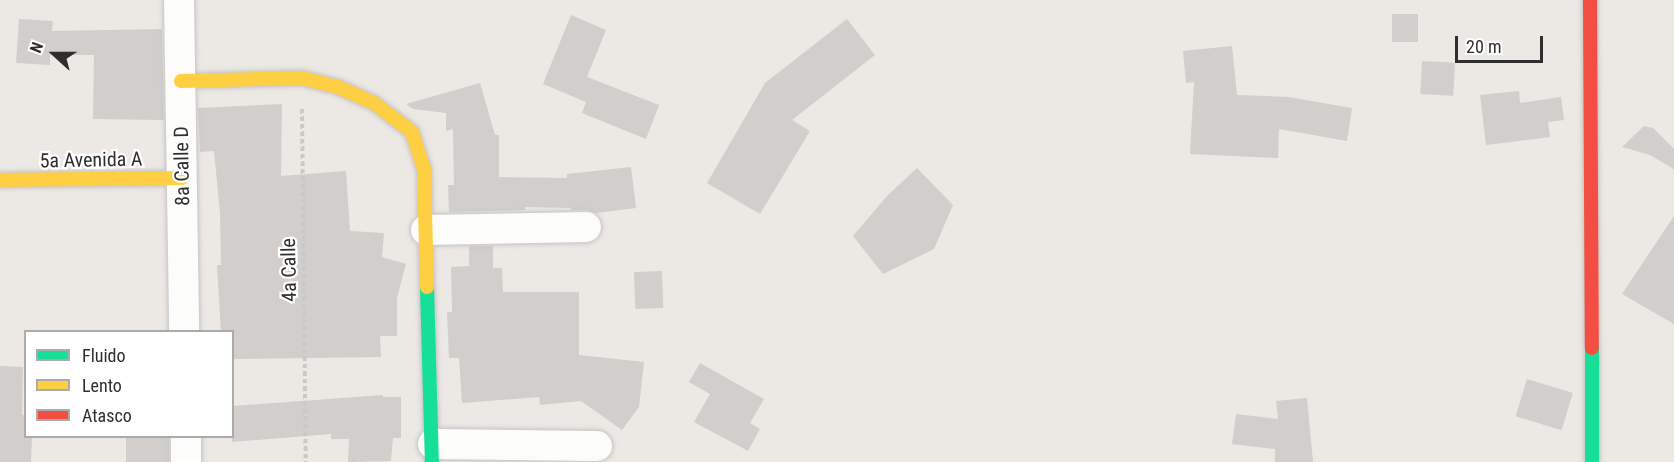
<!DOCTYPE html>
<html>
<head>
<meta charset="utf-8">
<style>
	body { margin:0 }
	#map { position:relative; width:1674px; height:462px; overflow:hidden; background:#ece8e4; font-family:"Roboto Condensed",sans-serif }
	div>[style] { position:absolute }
	.building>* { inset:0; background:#d1cecb; transform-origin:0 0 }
	.path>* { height:4px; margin-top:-2px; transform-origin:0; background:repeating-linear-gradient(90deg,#c9c9c8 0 4.5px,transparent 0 7.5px) }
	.roads { filter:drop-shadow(0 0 2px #c5c4c5) drop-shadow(0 0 2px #c5c4c5) }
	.street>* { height:30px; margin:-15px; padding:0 15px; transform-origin:15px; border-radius:15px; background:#fcfcfb }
	.fast>* { height:14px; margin:-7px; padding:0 7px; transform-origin:7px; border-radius:7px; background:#16e098 }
	.slow>* { height:14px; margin:-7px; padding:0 7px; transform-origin:7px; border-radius:7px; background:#ffcf43 }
	.jam>* { height:14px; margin:-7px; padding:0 7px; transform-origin:7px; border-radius:7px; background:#f24e42 }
	span { translate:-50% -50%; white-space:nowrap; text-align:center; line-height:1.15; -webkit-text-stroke:4.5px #fff; paint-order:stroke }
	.street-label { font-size:20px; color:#2e2e2e }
	.legend { position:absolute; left:24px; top:330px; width:210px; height:108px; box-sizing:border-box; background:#fff; border:2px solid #ababab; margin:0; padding:8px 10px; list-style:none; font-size:18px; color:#2e2e2e }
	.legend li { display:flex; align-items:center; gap:12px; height:30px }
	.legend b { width:30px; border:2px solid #ababab }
	.north { position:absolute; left:24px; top:24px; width:60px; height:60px; -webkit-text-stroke:4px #fff; paint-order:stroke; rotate:291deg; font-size:16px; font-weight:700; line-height:24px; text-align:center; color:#2e2e2e }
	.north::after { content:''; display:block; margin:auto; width:21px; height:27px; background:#2e2e2e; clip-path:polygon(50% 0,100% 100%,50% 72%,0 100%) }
	.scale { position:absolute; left:1455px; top:36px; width:88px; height:27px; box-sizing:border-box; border:3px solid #2e2e2e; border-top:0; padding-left:8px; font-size:18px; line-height:21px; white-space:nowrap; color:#2e2e2e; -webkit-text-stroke:4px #fff; paint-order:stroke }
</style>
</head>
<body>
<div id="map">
	<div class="building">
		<div style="left:1392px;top:14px;width:26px;height:28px"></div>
		<div style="clip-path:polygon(571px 15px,606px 30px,587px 77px,659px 105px,646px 139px,582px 113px,586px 102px,543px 84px)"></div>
		<div style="clip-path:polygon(19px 19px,53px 21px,52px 31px,162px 29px,164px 120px,93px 119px,94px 55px,50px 55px,50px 65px,16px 63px)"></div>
		<div style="clip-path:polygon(847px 19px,875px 55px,792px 120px,810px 131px,760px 214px,707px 183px,765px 83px)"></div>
		<div style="clip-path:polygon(1232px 46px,1237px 95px,1288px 97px,1352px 108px,1347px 141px,1279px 129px,1278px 158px,1190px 154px,1194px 82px,1186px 83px,1183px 51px)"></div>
		<div style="left:1422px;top:61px;width:33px;height:33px;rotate:3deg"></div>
		<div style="clip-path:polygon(480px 83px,495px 135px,499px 135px,499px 177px,567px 178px,567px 174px,631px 167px,636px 208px,596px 213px,586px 210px,571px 210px,571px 208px,525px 207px,525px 210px,449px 212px,448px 185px,454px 185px,453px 129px,446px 131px,446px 113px,413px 109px,406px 104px)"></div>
		<div style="clip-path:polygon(1519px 91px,1520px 103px,1561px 97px,1564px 120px,1548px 122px,1550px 137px,1486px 145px,1480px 95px)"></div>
		<div style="clip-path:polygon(282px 104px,281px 176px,346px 171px,350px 231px,384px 233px,382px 257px,406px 264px,397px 298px,397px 336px,380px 336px,381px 357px,232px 359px,232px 332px,221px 332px,217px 265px,221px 265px,220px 213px,214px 151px,200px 152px,198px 108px)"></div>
		<div style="clip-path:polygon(1644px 126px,1653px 128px,1674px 149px,1674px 169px,1650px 155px,1622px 147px)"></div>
		<div style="clip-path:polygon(917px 168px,953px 205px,934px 249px,883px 274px,853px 236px,887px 196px)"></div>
		<div style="clip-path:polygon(1674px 216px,1674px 324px,1622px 294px)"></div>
		<div style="clip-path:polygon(469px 246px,493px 246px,493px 268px,502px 268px,503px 292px,579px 292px,579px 355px,644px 362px,639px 407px,622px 430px,581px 401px,540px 405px,539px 397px,462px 403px,459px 358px,449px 358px,447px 312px,452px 312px,451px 267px,469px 266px)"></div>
		<div style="left:662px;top:271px;width:37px;height:28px;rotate:88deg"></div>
		<div style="clip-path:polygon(700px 363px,764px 399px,750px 423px,760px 429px,748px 451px,694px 422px,710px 394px,689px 382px)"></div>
		<div style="clip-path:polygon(0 366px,23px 367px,22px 415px,26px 416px,26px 436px,32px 436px,31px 462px,0 462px)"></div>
		<div style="left:1527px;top:379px;width:48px;height:39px;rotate:17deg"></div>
		<div style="clip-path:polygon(383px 395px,383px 397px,401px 397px,401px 438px,393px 438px,391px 461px,348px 462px,349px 439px,331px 439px,331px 434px,232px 442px,232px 406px)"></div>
		<div style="clip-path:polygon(1307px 398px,1313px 462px,1275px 462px,1275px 449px,1232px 444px,1236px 414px,1278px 419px,1276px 401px)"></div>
		<div style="left:126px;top:436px;width:43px;height:26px"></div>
	</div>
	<div class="path">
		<div style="left:302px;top:109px;width:353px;rotate:89.4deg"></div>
	</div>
	<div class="roads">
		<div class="street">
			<div style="left:179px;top:0;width:332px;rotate:89.1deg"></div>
			<div style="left:426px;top:230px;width:160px;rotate:-1.1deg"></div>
			<div style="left:186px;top:436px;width:26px;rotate:90deg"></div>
			<div style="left:433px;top:444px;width:164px;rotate:0.7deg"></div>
		</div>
		<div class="fast">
			<div style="left:427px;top:287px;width:175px;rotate:88.4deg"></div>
			<div style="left:1592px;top:348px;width:114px;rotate:90deg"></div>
		</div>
		<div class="slow">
			<div style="left:181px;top:81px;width:121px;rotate:-1.4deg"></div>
			<div style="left:302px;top:78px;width:37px;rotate:14deg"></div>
			<div style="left:338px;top:87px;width:39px;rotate:24deg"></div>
			<div style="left:374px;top:103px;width:48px;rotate:37.3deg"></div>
			<div style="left:412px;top:132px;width:38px;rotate:72deg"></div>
			<div style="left:424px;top:168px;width:119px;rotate:88.6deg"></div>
			<div style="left:0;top:180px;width:182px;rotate:-0.6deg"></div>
		</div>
		<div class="jam">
			<div style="left:1590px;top:0;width:348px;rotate:89.7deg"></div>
		</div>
	</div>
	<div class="street-label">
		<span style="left:91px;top:160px;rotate:-1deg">5a Avenida A</span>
		<span style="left:182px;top:166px;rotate:-91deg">8a Calle D</span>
		<span style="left:289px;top:270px;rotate:-91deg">4a Calle</span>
	</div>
	<ul class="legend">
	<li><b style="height:8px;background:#16e098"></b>Fluido</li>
	<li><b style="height:8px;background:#ffcf43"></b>Lento</li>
	<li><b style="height:8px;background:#f24e42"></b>Atasco</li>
	</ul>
	<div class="north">N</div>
	<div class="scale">20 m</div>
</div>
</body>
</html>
